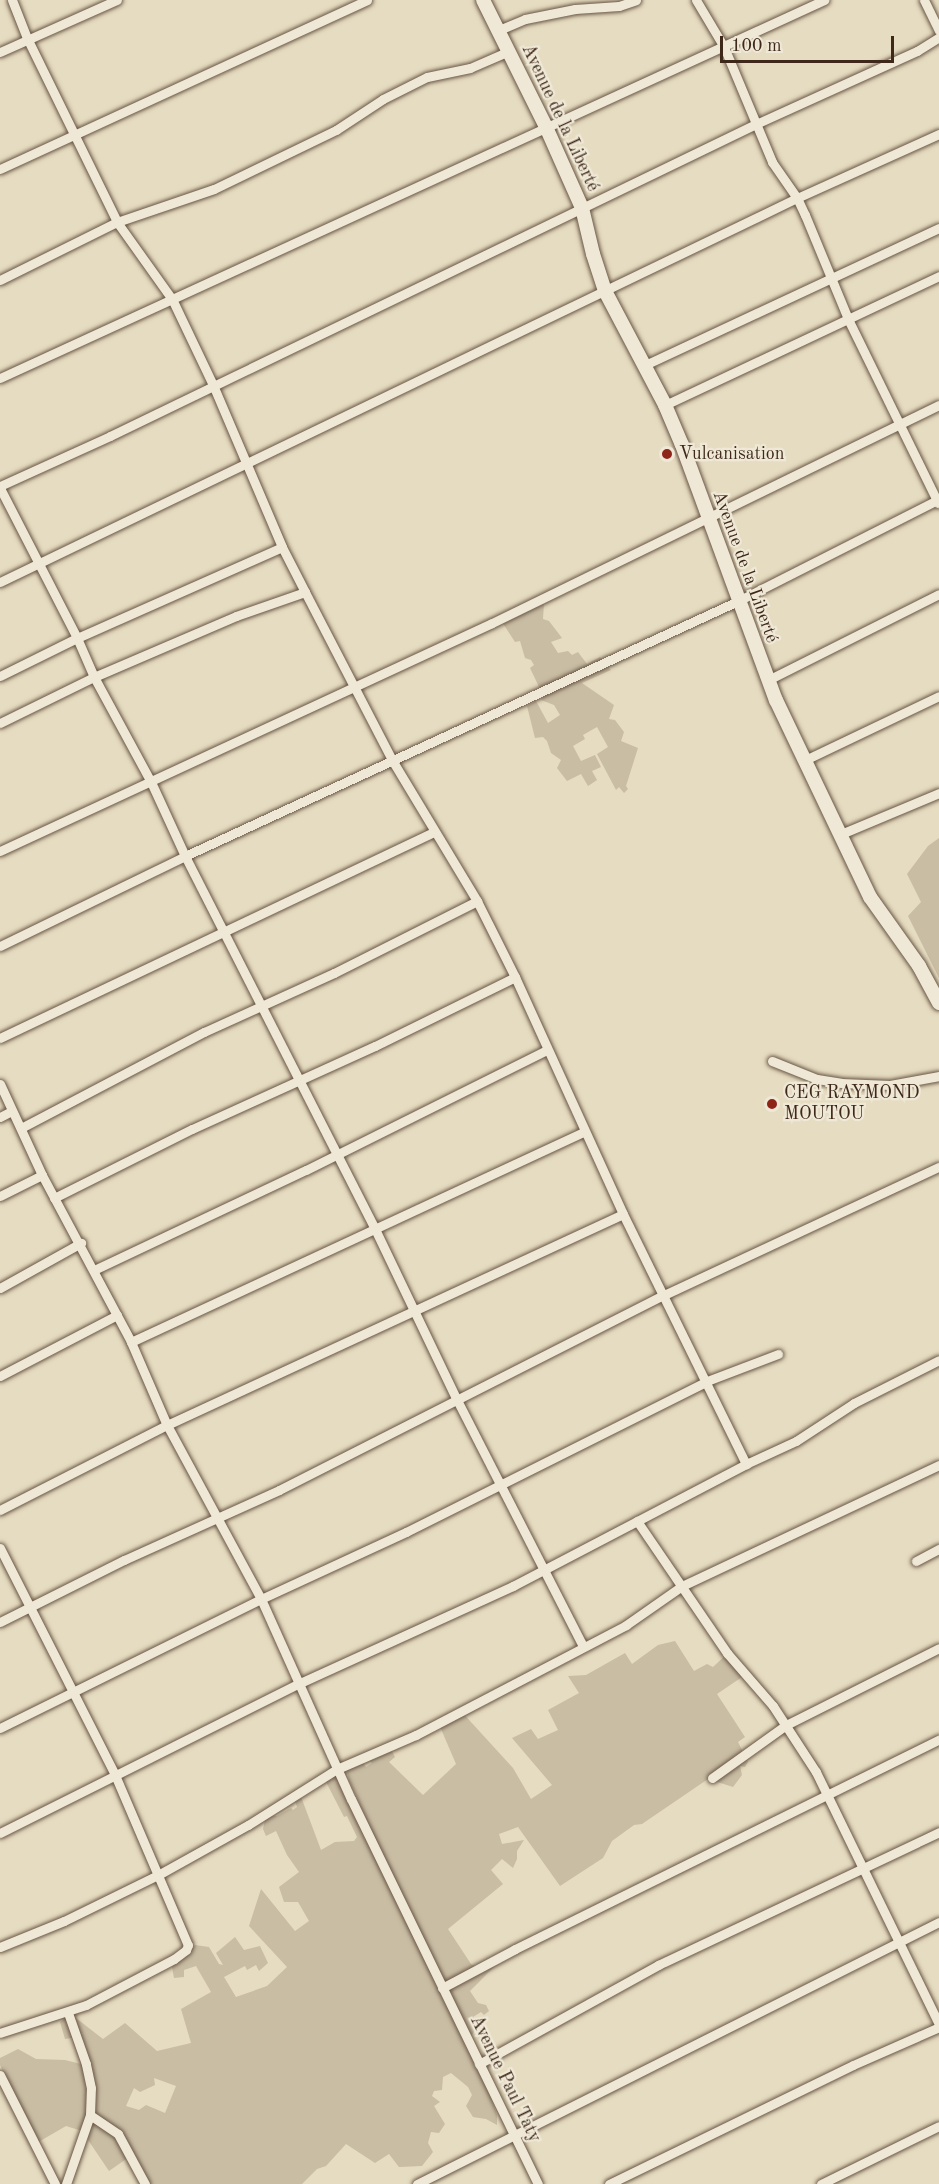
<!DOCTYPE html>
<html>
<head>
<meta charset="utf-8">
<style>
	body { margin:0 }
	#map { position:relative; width:939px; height:2184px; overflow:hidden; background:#e6dcc1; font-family:"Old Standard TT",serif }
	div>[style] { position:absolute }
	.green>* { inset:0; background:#c9bda4 }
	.roads { filter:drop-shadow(0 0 2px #685543) drop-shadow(0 0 2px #685543) }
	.street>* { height:9px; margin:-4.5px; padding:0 4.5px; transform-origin:4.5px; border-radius:4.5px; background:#efe8d7 }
	.secondary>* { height:14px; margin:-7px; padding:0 7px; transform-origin:7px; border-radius:7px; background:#efe8d7 }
	.dots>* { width:16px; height:16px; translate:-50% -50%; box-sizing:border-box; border:3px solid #efe8d7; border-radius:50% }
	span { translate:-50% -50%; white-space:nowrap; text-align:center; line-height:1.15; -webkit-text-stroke:4.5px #efe8d7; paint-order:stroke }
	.street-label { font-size:18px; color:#3e2819 }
	.poi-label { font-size:18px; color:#3e2819 }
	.left { translate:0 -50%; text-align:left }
	.scale { position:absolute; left:720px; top:36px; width:174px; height:27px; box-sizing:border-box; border:3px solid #3e2819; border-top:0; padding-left:8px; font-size:18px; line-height:21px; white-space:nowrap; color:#3e2819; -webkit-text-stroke:4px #efe8d7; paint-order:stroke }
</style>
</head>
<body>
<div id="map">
	<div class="green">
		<div style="clip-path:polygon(534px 602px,544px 604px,543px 619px,549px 621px,562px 638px,551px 642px,558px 653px,568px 651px,572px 655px,578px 652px,587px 664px,600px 657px,611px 670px,582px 683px,614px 705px,609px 719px,615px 720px,624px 732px,621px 741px,638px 748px,626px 786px,628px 789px,624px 793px,619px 787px,616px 790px,597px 754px,608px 747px,597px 727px,583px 735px,585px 739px,573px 746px,581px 761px,595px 755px,601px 767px,592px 771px,597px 780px,588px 786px,581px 774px,567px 781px,557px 768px,561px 760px,551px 753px,547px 741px,543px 737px,535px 738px,527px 706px,536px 701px,548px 723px,560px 715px,554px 705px,541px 700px,547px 692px,540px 689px,530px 668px,534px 665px,531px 660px,525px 658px,520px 641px,515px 642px,502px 622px)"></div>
		<div style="clip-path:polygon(939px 838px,939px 978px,908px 916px,921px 902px,907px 874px,928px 846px)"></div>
		<div style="clip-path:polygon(evenodd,675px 1641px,694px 1671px,707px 1664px,713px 1667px,731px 1650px,745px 1675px,717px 1694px,745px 1737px,738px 1742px,748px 1762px,745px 1767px,740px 1766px,742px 1775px,733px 1787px,708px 1779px,642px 1824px,634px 1825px,612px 1841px,603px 1858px,560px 1886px,518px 1827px,499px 1834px,502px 1844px,524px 1840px,517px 1851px,517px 1859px,513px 1868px,502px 1859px,491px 1870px,503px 1884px,448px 1929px,471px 1964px,480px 1969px,505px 1956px,470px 1991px,478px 2003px,486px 2005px,489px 2011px,484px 2015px,481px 2012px,473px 2017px,478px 2027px,471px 2036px,497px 2115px,497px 2125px,486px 2119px,473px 2117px,466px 2106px,472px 2095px,468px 2087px,451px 2073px,443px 2077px,442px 2090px,434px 2091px,432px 2096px,440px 2102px,434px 2106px,445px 2124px,439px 2133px,431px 2132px,428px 2143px,433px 2152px,422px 2166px,399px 2167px,389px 2154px,375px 2163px,346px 2144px,326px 2166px,317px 2169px,302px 2184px,148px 2184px,129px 2157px,109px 2171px,82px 2131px,66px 2126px,35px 2144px,0 2065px,0 2058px,18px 2049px,36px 2059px,65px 2060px,81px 2064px,72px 2038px,65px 2039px,60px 2022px,72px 2015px,103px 2039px,125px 2023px,157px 2051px,191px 2043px,181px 2009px,211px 1992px,196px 1966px,184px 1970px,184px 1977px,174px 1978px,171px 1962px,195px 1945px,209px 1947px,219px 1964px,223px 1965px,216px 1953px,235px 1937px,244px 1950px,260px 1946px,268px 1963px,259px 1971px,256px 1965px,247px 1970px,245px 1966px,224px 1977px,236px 1997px,267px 1986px,287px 1967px,249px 1926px,261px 1889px,295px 1931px,309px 1921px,298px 1902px,284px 1902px,279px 1887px,299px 1872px,287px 1855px,276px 1831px,266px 1836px,263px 1829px,266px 1815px,277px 1816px,291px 1808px,293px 1810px,297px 1807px,294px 1798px,300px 1794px,321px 1850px,335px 1842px,354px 1841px,357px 1837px,347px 1816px,344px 1817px,324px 1778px,335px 1771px,380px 1850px,349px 1780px,346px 1766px,361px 1759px,366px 1767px,372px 1763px,366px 1757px,389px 1746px,395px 1757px,389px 1762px,423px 1795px,456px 1764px,438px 1722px,460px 1710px,513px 1768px,531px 1799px,552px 1785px,512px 1738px,531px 1729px,538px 1739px,558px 1730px,548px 1710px,579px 1693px,568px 1676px,586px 1675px,625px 1653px,632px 1664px,658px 1645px,675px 1641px,154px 2078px,176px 2086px,165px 2113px,146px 2105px,139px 2110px,126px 2106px,134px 2088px,140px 2092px,155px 2085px,154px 2078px)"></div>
	</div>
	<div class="roads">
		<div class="street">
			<div style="left:12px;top:0;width:41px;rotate:68.5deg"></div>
			<div style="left:27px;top:38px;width:205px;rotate:63.9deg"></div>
			<div style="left:117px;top:222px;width:95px;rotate:54.5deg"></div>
			<div style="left:172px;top:299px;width:95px;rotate:64.5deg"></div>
			<div style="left:213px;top:385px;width:176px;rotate:66.9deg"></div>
			<div style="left:282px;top:547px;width:51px;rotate:62.9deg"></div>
			<div style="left:305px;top:592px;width:189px;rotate:62.6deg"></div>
			<div style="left:392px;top:760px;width:165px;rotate:58.9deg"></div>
			<div style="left:477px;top:901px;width:85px;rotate:63.4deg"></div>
			<div style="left:515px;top:977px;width:260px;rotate:65.5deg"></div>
			<div style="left:623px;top:1214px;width:279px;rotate:63.8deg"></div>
			<div style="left:696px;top:0;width:55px;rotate:59.2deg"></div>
			<div style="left:724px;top:47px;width:125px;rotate:67.3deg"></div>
			<div style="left:772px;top:162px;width:44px;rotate:55.2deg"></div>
			<div style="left:797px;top:198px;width:19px;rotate:65deg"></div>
			<div style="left:805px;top:215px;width:113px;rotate:67.5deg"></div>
			<div style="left:848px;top:319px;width:205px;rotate:63.9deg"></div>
			<div style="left:924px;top:0;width:34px;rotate:64deg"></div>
			<div style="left:499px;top:30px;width:28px;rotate:-23deg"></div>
			<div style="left:525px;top:19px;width:51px;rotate:-11.3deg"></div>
			<div style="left:575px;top:9px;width:44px;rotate:-3.9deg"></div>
			<div style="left:619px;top:6px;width:18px;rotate:-19deg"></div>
			<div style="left:0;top:52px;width:128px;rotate:-24deg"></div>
			<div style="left:0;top:169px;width:404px;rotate:-24.7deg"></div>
			<div style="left:0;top:280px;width:131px;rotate:-26.4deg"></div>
			<div style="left:117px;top:222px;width:102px;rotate:-18.8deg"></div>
			<div style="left:214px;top:189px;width:136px;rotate:-25.8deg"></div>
			<div style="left:336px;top:130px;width:56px;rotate:-33.4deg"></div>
			<div style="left:383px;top:99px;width:49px;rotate:-26.6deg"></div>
			<div style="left:427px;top:77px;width:44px;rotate:-11.8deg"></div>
			<div style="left:470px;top:68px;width:43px;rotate:-23.6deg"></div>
			<div style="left:645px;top:365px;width:324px;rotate:-25deg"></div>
			<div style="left:0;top:378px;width:907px;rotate:-24.64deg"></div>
			<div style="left:665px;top:405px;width:303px;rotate:-25.2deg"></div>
			<div style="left:0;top:486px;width:121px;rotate:-24.4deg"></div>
			<div style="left:110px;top:436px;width:717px;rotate:-25.78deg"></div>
			<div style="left:756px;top:124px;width:177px;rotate:-24.4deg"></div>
			<div style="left:917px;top:51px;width:26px;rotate:-32deg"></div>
			<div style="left:0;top:488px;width:169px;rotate:62.8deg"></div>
			<div style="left:77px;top:638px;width:43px;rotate:66.4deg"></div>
			<div style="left:94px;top:677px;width:119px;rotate:61.5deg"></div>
			<div style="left:151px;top:782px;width:81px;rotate:65.3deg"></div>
			<div style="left:185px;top:856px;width:419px;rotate:63deg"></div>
			<div style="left:375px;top:1229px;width:187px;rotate:64.4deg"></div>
			<div style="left:456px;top:1398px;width:279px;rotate:62.9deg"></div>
			<div style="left:0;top:582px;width:885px;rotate:-25.73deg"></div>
			<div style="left:797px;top:198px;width:156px;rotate:-24.3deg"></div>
			<div style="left:0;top:676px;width:86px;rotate:-26.3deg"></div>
			<div style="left:77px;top:638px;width:224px;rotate:-23.9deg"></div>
			<div style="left:768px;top:680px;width:191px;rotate:-26.7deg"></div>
			<div style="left:0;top:723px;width:105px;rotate:-26.1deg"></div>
			<div style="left:94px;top:677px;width:155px;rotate:-23.2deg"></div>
			<div style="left:236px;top:616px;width:73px;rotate:-19.2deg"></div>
			<div style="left:805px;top:760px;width:148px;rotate:-25.5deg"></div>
			<div style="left:841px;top:834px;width:106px;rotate:-22.7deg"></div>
			<div style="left:0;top:851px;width:542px;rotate:-24.86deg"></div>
			<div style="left:492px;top:623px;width:497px;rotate:-26deg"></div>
			<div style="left:0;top:946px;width:206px;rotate:-25.9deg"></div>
			<div style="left:185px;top:856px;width:609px;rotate:-24.76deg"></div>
			<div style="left:738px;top:601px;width:225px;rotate:-26.9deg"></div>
			<div style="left:0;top:1038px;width:480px;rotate:-25.4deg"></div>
			<div style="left:772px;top:1061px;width:48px;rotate:21.8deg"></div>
			<div style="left:817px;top:1079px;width:24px;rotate:9deg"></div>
			<div style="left:841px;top:1083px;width:49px;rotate:2.3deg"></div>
			<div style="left:890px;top:1085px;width:50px;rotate:-10.4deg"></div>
			<div style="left:0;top:1084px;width:100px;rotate:65.2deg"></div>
			<div style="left:42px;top:1175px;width:189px;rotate:61.9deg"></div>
			<div style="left:131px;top:1342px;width:90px;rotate:66.6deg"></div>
			<div style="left:167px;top:1425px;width:198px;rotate:61.6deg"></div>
			<div style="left:261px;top:1599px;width:219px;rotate:65.8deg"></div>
			<div style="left:351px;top:1799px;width:428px;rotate:64.1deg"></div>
			<div style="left:0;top:1117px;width:13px;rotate:-27deg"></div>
			<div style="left:21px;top:1128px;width:207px;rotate:-27.7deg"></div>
			<div style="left:204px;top:1032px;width:143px;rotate:-24.4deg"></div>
			<div style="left:334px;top:973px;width:160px;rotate:-26.7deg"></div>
			<div style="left:0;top:1196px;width:47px;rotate:-26.6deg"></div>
			<div style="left:54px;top:1198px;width:154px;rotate:-26.6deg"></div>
			<div style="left:192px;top:1129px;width:201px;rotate:-24.4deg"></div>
			<div style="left:375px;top:1046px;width:156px;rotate:-26.2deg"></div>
			<div style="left:94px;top:1270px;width:234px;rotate:-25.3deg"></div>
			<div style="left:306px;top:1170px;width:269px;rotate:-26.5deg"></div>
			<div style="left:0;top:1288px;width:93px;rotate:-29.1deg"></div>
			<div style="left:131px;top:1342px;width:499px;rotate:-24.9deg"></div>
			<div style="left:0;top:1376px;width:132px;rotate:-27.5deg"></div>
			<div style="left:0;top:1510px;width:187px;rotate:-27deg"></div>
			<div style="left:167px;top:1425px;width:502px;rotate:-24.83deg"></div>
			<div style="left:637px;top:1521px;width:160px;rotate:55.7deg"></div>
			<div style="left:727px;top:1653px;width:70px;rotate:49deg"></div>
			<div style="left:773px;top:1706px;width:79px;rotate:56.9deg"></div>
			<div style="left:816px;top:1772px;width:280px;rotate:64deg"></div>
			<div style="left:0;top:1548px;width:254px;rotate:63.1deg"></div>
			<div style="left:115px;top:1775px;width:185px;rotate:66.8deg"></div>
			<div style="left:188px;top:1945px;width:5px;rotate:112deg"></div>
			<div style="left:186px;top:1950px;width:15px;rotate:143deg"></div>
			<div style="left:174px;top:1959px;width:99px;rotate:152.4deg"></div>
			<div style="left:86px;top:2005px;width:90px;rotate:162deg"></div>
			<div style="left:916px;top:1561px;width:26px;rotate:-28deg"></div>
			<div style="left:0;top:1622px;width:139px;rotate:-26.6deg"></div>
			<div style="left:124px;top:1560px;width:170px;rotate:-24.3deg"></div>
			<div style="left:279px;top:1490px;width:432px;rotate:-26.9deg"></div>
			<div style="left:664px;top:1295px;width:303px;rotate:-25deg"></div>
			<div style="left:0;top:1728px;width:291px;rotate:-26.3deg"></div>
			<div style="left:261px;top:1599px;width:160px;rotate:-24.8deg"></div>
			<div style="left:406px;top:1532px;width:337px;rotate:-26.6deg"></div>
			<div style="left:707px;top:1381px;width:76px;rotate:-20.8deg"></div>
			<div style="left:712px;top:1778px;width:91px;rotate:-35.6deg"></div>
			<div style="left:786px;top:1725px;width:171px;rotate:-26.7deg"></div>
			<div style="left:0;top:1833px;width:335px;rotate:-26.6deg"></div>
			<div style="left:300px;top:1683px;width:234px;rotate:-24.5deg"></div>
			<div style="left:513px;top:1586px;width:263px;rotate:-27.6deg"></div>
			<div style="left:746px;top:1464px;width:55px;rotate:-24.7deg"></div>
			<div style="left:796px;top:1441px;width:69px;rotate:-33.2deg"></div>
			<div style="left:854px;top:1403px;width:95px;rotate:-26.8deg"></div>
			<div style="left:0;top:1947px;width:69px;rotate:-22.1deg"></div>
			<div style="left:64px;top:1921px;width:105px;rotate:-26.1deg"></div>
			<div style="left:158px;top:1875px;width:103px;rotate:-29.1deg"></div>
			<div style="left:248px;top:1825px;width:105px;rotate:-32.2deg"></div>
			<div style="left:337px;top:1769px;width:86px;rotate:-23.3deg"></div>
			<div style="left:416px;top:1735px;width:237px;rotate:-27.6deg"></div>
			<div style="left:626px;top:1625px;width:68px;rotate:-34.9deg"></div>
			<div style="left:682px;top:1586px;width:284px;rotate:-25.2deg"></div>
			<div style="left:442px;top:1988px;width:83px;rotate:-28.1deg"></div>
			<div style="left:515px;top:1949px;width:473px;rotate:-26.3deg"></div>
			<div style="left:479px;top:2064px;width:205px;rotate:-28.9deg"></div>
			<div style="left:658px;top:1965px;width:311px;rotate:-25.3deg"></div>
			<div style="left:0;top:2075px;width:122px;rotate:63.2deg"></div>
			<div style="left:90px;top:2115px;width:34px;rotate:34deg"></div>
			<div style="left:118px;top:2134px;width:57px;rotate:61.6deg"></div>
			<div style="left:66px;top:2184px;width:73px;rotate:-70.8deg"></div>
			<div style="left:90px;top:2115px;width:27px;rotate:-88deg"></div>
			<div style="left:91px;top:2088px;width:25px;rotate:-102deg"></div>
			<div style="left:86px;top:2064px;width:54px;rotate:-109.4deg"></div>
			<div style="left:417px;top:2184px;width:584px;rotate:-26.65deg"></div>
			<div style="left:609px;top:2184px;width:271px;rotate:-26deg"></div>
			<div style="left:853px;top:2065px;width:94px;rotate:-23.8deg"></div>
			<div style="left:821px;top:2184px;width:131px;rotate:-26.2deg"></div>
		</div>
		<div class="secondary">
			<div style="left:483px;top:0;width:142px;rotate:63.6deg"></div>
			<div style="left:546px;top:127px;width:89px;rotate:66deg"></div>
			<div style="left:582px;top:208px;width:47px;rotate:76.6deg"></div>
			<div style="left:593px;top:254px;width:39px;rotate:72deg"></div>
			<div style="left:605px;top:291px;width:129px;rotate:62.2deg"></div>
			<div style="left:665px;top:405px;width:43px;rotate:67deg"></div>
			<div style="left:682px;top:445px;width:272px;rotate:69.8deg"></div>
			<div style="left:776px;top:700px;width:218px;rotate:64.5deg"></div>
			<div style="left:870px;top:897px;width:85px;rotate:54.6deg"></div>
			<div style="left:919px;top:966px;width:42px;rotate:61.6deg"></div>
		</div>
	</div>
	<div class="dots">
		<div style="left:667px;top:454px;background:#8f2418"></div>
		<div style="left:772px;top:1104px;background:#8f2418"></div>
	</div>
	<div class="street-label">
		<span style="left:560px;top:118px;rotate:65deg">Avenue de la Liberté</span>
		<span style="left:745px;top:567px;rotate:70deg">Avenue de la Liberté</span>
		<span style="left:505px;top:2079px;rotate:64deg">Avenue Paul Taty</span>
	</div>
	<div class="poi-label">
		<span class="left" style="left:679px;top:454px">Vulcanisation</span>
		<span class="left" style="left:784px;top:1104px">CEG RAYMOND<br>MOUTOU</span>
	</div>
	<div class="scale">100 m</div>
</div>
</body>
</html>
